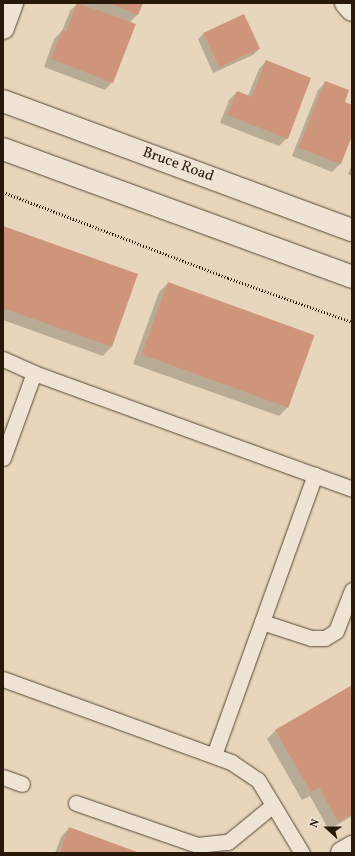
<!DOCTYPE html>
<html>
<head>
<meta charset="utf-8">
<style>
	body { margin:0 }
	#map { position:relative; width:355px; height:856px; overflow:hidden; background:#e7d6bc; font-family:Vollkorn,serif }
	div>[style] { position:absolute }
	.shadow>* { inset:0; background:#0003 }
	.building>* { inset:0; background:#cf957b; transform-origin:0 0 }
	.path>* { height:2.5px; margin-top:-1.25px; transform-origin:0; background:repeating-linear-gradient(90deg,#271807 0 1px,transparent 0 3px) }
	.roads { filter:drop-shadow(0 0 1px #574834) drop-shadow(0 0 1px #574834) }
	.service>* { height:15px; margin:-7.5px; padding:0 7.5px; transform-origin:7.5px; border-radius:7.5px; background:#efe4d3 }
	.minor>* { height:22px; margin:-11px; padding:0 11px; transform-origin:11px; border-radius:11px; background:#efe4d3 }
	.tertiary>* { height:22px; margin:-11px; padding:0 11px; transform-origin:11px; border-radius:11px; background:#efe4d3 }
	span { translate:-50% -50%; white-space:nowrap; text-align:center; line-height:1.15; -webkit-text-stroke:3px #efe4d3; paint-order:stroke }
	.street-label { font-size:15px; color:#271807 }
	.frame { position:absolute; inset:0; border:4px solid #271807; pointer-events:none }
	.north { position:absolute; left:307px; top:808px; width:40px; height:40px; -webkit-text-stroke:3px #efe4d3; paint-order:stroke; rotate:291deg; font-size:11px; font-weight:700; line-height:16px; text-align:center; color:#271807 }
	.north::after { content:''; display:block; margin:auto; width:14px; height:18px; background:#271807; clip-path:polygon(50% 0,100% 100%,50% 72%,0 100%) }
</style>
</head>
<body>
<div id="map">
	<div class="shadow">
		<div style="clip-path:polygon(78px 3px,142px 3px,138px 14px,129px 23px,112px 82px,105px 90px,44px 67px,54px 39px,62px 31px,70px 11px)"></div>
		<div style="clip-path:polygon(204px 33px,259px 49px,253px 55px,213px 73px,198px 39px)"></div>
		<div style="clip-path:polygon(266px 61px,287px 138px,279px 146px,220px 123px,229px 100px,237px 92px,248px 96px,259px 69px)"></div>
		<div style="clip-path:polygon(326px 82px,343px 102px,352px 106px,352px 133px,340px 164px,332px 172px,292px 156px,318px 90px)"></div>
		<div style="clip-path:polygon(352px 164px,352px 176px,348px 174px)"></div>
		<div style="clip-path:polygon(3px 227px,111px 347px,103px 356px,3px 320px)"></div>
		<div style="clip-path:polygon(168px 283px,288px 407px,279px 416px,133px 364px,159px 292px)"></div>
		<div style="clip-path:polygon(352px 686px,352px 816px,329px 830px,310px 796px,302px 800px,267px 739px,276px 730px)"></div>
		<div style="clip-path:polygon(69px 828px,137px 853px,55px 853px,61px 837px)"></div>
	</div>
	<div class="building">
		<div style="clip-path:polygon(77px 3px,136px 24px,113px 83px,51px 59px,62px 30px,66px 32px)"></div>
		<div style="clip-path:polygon(109px 3px,143px 3px,138px 15px)"></div>
		<div style="left:244px;top:14px;width:38px;height:45px;rotate:65deg"></div>
		<div style="clip-path:polygon(266px 60px,311px 78px,288px 139px,227px 115px,237px 91px,252px 97px)"></div>
		<div style="clip-path:polygon(325px 81px,349px 90px,345px 102px,352px 105px,352px 136px,341px 164px,299px 148px)"></div>
		<div style="clip-path:polygon(3px 226px,138px 274px,112px 347px,3px 308px)"></div>
		<div style="left:168px;top:282px;width:156px;height:77px;rotate:20deg"></div>
		<div style="clip-path:polygon(352px 685px,352px 814px,338px 822px,319px 787px,311px 792px,275px 730px)"></div>
		<div style="clip-path:polygon(69px 827px,140px 853px,60px 853px)"></div>
	</div>
	<div class="path">
		<div style="left:3px;top:192px;width:241px;rotate:20.9deg"></div>
		<div style="left:228px;top:278px;width:132px;rotate:19.5deg"></div>
	</div>
	<div class="roads">
		<div class="service">
			<div style="left:3px;top:359px;width:34px;rotate:24deg"></div>
			<div style="left:34px;top:373px;width:338px;rotate:20deg"></div>
			<div style="left:3px;top:458px;width:90px;rotate:-70deg"></div>
			<div style="left:262px;top:622px;width:52px;rotate:18.1deg"></div>
			<div style="left:311px;top:638px;width:14px"></div>
			<div style="left:325px;top:638px;width:13px;rotate:-32deg"></div>
			<div style="left:336px;top:631px;width:44px;rotate:-68.7deg"></div>
			<div style="left:3px;top:679px;width:243px;rotate:20deg"></div>
			<div style="left:231px;top:762px;width:32px;rotate:34deg"></div>
			<div style="left:258px;top:780px;width:85px;rotate:58.9deg"></div>
			<div style="left:214px;top:755px;width:298px;rotate:-70.2deg"></div>
			<div style="left:3px;top:777px;width:20px;rotate:20deg"></div>
			<div style="left:76px;top:803px;width:128px;rotate:19.1deg"></div>
			<div style="left:197px;top:845px;width:31px;rotate:-6deg"></div>
			<div style="left:228px;top:842px;width:58px;rotate:-39.4deg"></div>
		</div>
		<div class="minor">
			<div style="left:346px;top:3px;width:9px;rotate:49deg"></div>
			<div style="left:3px;top:28px;width:27px;rotate:-70deg"></div>
			<div style="left:342px;top:853px;width:12px;rotate:-31deg"></div>
		</div>
		<div class="tertiary">
			<div style="left:3px;top:101px;width:372px;rotate:20.3deg"></div>
			<div style="left:3px;top:149px;width:372px;rotate:20.1deg"></div>
		</div>
	</div>
	<div class="street-label">
		<span style="left:178px;top:165px;rotate:20deg">Bruce Road</span>
	</div>
	<div class="frame"></div>
	<div class="north">N</div>
</div>
</body>
</html>
